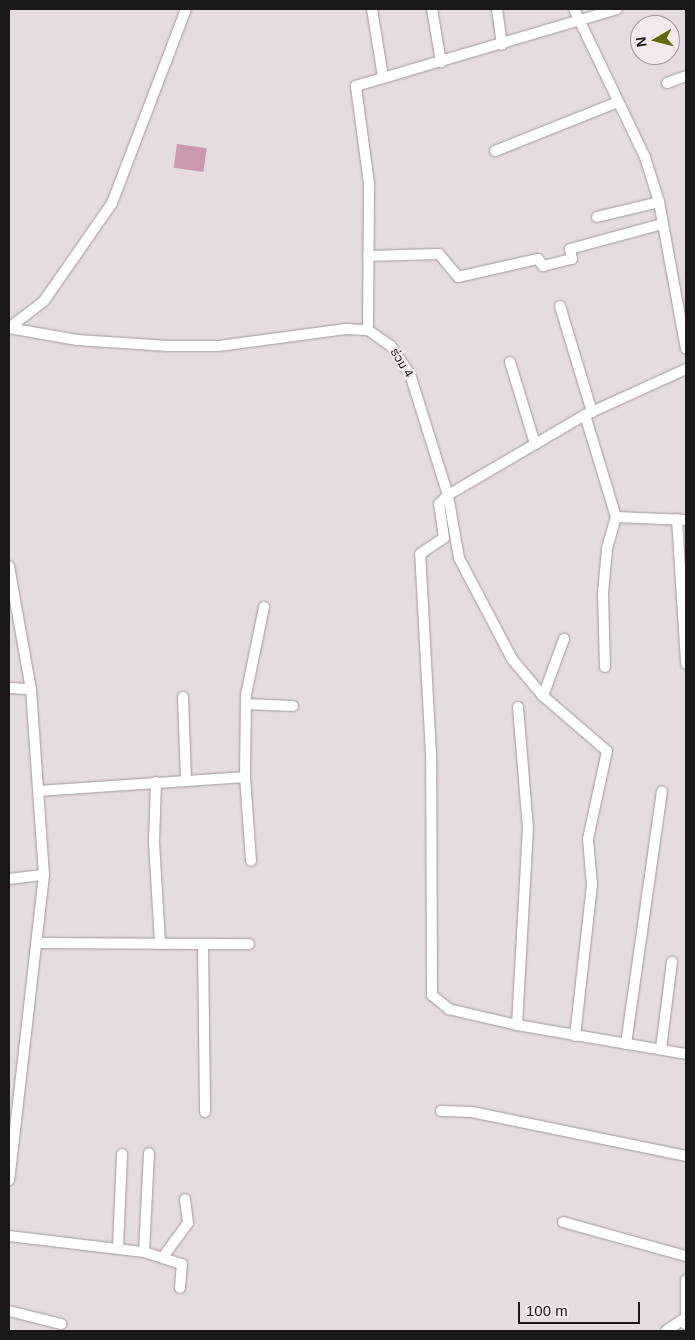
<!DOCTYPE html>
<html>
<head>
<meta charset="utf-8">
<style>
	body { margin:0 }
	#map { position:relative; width:695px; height:1340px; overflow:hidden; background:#e5dce0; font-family:Arial,"Noto Sans Lao",sans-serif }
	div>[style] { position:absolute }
	.water>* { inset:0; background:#cb99af; transform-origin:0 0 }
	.roads { filter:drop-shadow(0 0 1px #a1989b) drop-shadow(0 0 1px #a1989b) }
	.street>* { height:10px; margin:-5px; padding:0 5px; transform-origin:5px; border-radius:5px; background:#fff }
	span { translate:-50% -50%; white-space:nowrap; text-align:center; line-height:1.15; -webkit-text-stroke:5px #f3e9ed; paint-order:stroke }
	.street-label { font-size:12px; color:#1a1718 }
	.frame { position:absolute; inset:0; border:10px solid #1a1718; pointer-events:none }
	.north { position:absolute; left:630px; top:15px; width:50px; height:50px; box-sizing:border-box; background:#f3e9ed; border:1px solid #9c9598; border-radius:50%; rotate:262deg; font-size:14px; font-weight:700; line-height:20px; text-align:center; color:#1a1718 }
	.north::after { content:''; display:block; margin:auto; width:18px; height:22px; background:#63690a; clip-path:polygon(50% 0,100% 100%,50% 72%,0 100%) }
	.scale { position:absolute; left:518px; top:1302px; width:122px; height:22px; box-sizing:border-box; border:2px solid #1a1718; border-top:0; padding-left:6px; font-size:15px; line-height:18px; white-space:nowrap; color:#1a1718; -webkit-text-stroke:4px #f3e9ed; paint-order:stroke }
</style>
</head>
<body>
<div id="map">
	<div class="water">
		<div style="left:177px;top:144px;width:30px;height:24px;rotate:8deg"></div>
	</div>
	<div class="roads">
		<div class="street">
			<div style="left:372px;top:9px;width:69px;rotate:80.8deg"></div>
			<div style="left:432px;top:9px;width:54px;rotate:80.4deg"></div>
			<div style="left:497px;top:9px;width:36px;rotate:82deg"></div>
			<div style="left:574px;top:9px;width:164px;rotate:64.4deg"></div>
			<div style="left:645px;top:157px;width:47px;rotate:72.7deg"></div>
			<div style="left:659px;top:202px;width:149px;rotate:79.6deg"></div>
			<div style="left:667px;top:83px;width:20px;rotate:-20deg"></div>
			<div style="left:495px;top:151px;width:132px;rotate:-21.7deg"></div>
			<div style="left:597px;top:217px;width:64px;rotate:-13.6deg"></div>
			<div style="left:368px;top:256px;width:71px;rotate:-1.6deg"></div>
			<div style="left:439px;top:254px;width:30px;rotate:50deg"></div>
			<div style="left:458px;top:277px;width:82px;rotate:-12.7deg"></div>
			<div style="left:538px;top:259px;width:9px;rotate:54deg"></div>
			<div style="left:543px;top:266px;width:30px;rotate:-14deg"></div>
			<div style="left:572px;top:259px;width:10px;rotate:-101deg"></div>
			<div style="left:570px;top:249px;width:95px;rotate:-15.2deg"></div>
			<div style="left:560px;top:306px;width:111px;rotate:73.2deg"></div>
			<div style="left:9px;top:328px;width:69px;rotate:10deg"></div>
			<div style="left:77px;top:340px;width:91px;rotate:3.8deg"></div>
			<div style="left:168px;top:346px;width:51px"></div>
			<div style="left:219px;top:346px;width:128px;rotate:-7.6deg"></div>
			<div style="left:346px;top:329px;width:22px;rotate:3deg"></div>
			<div style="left:368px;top:330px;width:28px;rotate:35deg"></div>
			<div style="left:391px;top:346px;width:34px;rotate:56deg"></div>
			<div style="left:410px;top:374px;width:127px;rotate:72.6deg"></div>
			<div style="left:448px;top:495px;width:159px;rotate:-30.3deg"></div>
			<div style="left:585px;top:415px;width:111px;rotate:-24.5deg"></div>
			<div style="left:9px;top:328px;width:44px;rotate:-37.6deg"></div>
			<div style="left:44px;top:301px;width:119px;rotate:-55.2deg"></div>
			<div style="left:112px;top:203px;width:208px;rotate:-69.1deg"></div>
			<div style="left:368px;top:330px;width:146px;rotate:-89.6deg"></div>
			<div style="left:369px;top:184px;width:99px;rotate:-97.6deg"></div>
			<div style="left:356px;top:86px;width:272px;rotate:-16.4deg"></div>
			<div style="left:510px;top:362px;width:86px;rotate:73deg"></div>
			<div style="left:585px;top:415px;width:107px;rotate:73.1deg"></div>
			<div style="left:616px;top:517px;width:33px;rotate:106deg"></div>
			<div style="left:607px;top:549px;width:44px;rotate:95.2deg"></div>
			<div style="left:603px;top:593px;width:74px;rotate:88.5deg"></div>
			<div style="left:616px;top:517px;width:70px;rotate:2.5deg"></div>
			<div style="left:677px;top:519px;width:145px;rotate:86.4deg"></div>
			<div style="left:9px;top:566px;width:125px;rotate:79.9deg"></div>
			<div style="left:31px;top:689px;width:186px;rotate:86deg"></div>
			<div style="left:44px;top:875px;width:307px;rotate:96.5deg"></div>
			<div style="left:9px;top:688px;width:22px;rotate:3deg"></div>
			<div style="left:543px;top:696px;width:61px;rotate:-69.8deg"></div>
			<div style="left:183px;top:697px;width:83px;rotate:87.9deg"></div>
			<div style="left:246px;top:704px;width:47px;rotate:2.4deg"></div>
			<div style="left:518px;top:707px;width:121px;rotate:85.3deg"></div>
			<div style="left:528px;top:828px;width:197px;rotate:93.2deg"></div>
			<div style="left:517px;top:1025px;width:171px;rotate:9.7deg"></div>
			<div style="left:245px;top:777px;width:82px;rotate:-89.3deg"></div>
			<div style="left:246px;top:695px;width:90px;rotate:-78.4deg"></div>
			<div style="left:156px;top:782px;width:60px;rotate:91.9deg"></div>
			<div style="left:154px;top:842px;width:102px;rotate:86.6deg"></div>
			<div style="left:39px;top:791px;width:206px;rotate:-3.9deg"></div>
			<div style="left:245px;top:777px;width:84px;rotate:85.9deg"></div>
			<div style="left:9px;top:879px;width:35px;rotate:-7deg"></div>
			<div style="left:39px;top:943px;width:210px;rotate:0.3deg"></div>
			<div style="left:203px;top:944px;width:168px;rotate:89.3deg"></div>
			<div style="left:517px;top:1025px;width:70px;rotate:-166.8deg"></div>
			<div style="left:449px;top:1009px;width:22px;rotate:-141deg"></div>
			<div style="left:432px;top:995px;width:241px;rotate:-90.2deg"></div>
			<div style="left:431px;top:754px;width:200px;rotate:-93.1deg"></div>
			<div style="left:420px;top:554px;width:29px;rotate:-34deg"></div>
			<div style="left:444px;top:538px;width:34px;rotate:-98deg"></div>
			<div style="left:439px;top:504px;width:13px;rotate:-45deg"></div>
			<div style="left:448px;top:495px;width:64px;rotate:80.1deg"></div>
			<div style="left:459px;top:558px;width:114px;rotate:62.3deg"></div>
			<div style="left:512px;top:659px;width:48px;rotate:50deg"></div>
			<div style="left:543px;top:696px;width:84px;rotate:40.7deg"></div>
			<div style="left:607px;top:751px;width:90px;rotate:102.2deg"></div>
			<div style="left:588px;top:839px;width:46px;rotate:85deg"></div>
			<div style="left:592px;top:885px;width:152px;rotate:96.4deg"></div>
			<div style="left:626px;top:1044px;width:255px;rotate:-81.9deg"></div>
			<div style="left:661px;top:1049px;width:88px;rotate:-82.8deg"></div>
			<div style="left:441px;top:1111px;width:31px;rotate:2deg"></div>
			<div style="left:472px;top:1112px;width:218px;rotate:11.6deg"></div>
			<div style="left:563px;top:1222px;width:128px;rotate:15.5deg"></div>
			<div style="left:9px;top:1236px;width:136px;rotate:6.8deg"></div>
			<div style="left:144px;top:1252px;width:99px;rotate:-87.1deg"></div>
			<div style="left:118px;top:1247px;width:93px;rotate:-87.5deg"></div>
			<div style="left:144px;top:1252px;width:40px;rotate:18deg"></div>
			<div style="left:182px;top:1264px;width:24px;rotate:95deg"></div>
			<div style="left:163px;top:1257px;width:42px;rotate:-53.7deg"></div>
			<div style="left:188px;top:1223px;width:24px;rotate:-97deg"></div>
			<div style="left:686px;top:1280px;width:45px;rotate:90deg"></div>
			<div style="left:9px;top:1311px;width:54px;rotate:14deg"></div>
			<div style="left:666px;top:1331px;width:22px;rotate:-34deg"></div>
		</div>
	</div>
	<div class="street-label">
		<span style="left:401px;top:363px;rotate:58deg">ຮ່ວມ 4</span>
	</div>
	<div class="frame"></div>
	<div class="north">N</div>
	<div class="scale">100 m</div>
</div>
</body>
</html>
